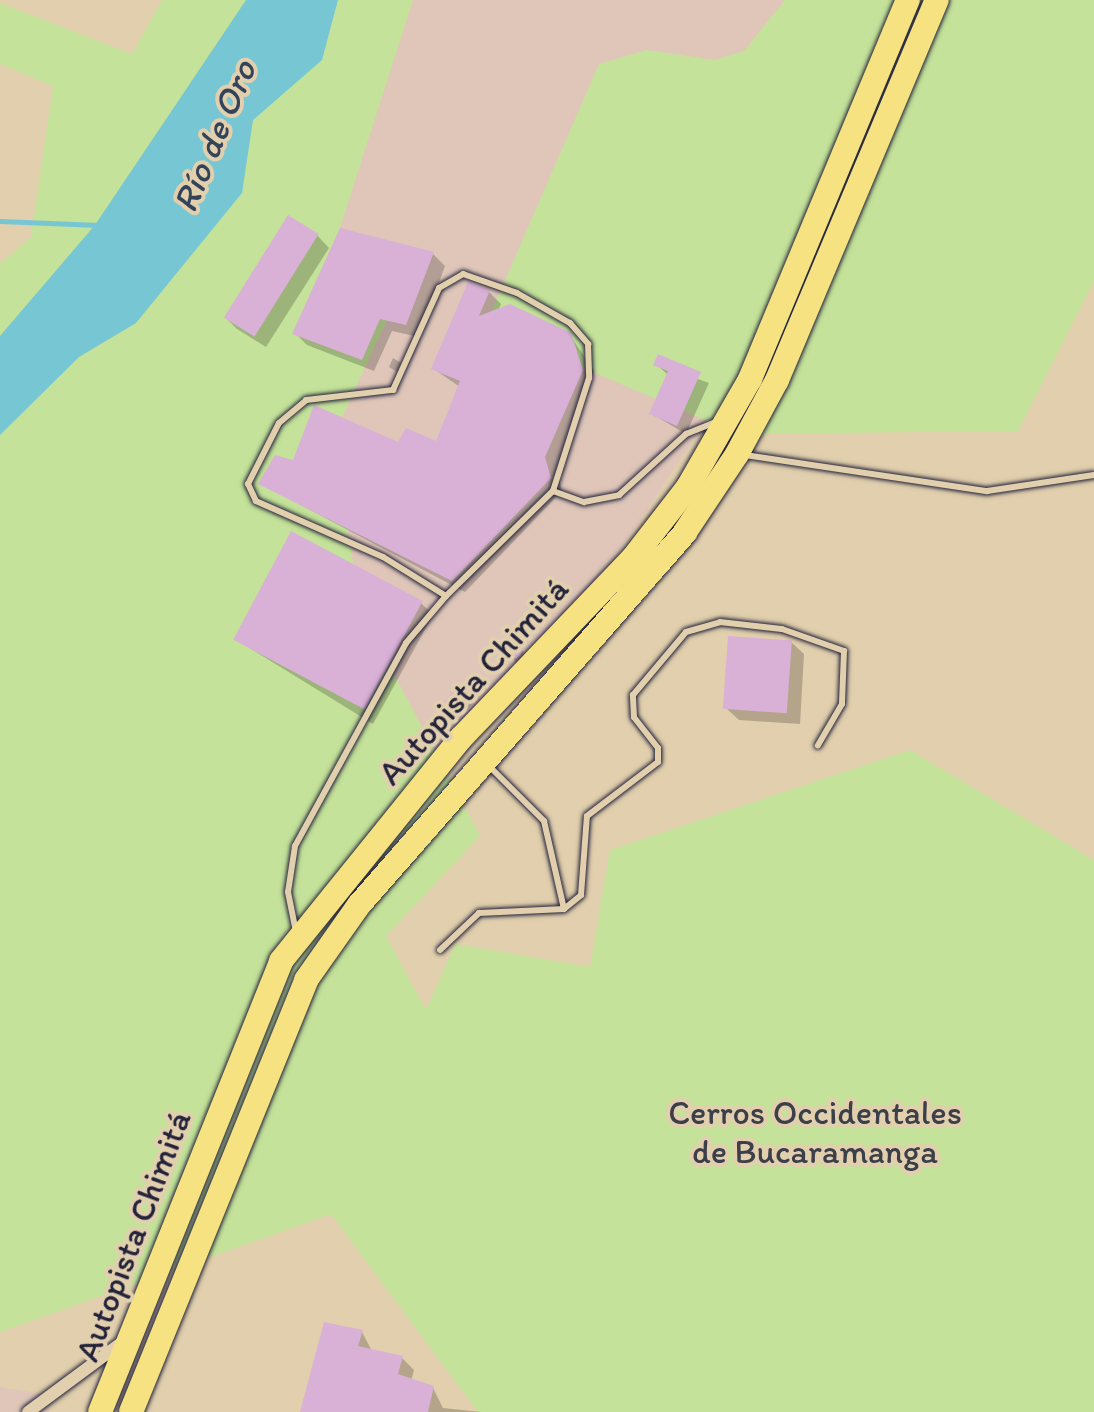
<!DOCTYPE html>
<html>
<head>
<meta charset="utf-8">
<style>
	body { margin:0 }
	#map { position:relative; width:1094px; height:1412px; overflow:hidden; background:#e1cfad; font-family:Itim,sans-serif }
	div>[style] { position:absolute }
	.built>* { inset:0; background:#dfc6b9 }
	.green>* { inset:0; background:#c4e299 }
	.water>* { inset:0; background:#77c6d3 }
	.shadow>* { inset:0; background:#0003; transform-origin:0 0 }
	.stream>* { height:5px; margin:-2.5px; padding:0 2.5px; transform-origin:2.5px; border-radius:2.5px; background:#77c6d3 }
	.building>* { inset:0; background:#d9b0d6; transform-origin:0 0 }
	.round { border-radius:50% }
	.roads { filter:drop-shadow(0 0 2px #22223b) drop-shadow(0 0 2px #22223b) }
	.lane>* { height:6px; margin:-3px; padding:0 3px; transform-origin:3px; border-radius:3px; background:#e1cfad }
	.street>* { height:12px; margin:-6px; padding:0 6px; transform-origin:6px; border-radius:6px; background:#e1cfad }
	.highway>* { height:24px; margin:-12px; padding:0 12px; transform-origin:12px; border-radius:12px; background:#f6e281 }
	span { translate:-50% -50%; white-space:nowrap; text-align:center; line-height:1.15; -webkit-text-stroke:8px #e1cfad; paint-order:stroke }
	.street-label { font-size:34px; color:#22223b }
	.park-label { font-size:34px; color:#3a3f49 }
	.water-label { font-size:36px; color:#334359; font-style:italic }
</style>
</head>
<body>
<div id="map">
	<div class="built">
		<div style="clip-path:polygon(413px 0,785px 0,744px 51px,715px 60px,647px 50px,732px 381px,612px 563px,337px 868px,82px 670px,340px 226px)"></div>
		<div style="clip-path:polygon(0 1387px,52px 1396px,49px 1412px,0 1412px)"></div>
	</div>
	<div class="green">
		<div style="clip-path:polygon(162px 0,413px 0,336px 240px,409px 272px,333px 437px,361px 612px,480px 836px,386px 936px,426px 1010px,455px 944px,590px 967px,610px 850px,910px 750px,1094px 860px,1094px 1412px,478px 1412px,331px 1214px,0 1332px,0 264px,31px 237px,53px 86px,0 64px,0 3px,132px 54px)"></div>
		<div style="clip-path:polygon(785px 0,1094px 0,1094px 281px,1018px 431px,738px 434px,485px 326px,599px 64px,647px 50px,715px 60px,744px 51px)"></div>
	</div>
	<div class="water">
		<div style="clip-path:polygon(246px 0,338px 0,322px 60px,253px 120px,242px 193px,136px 323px,79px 357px,0 435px,0 336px,95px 225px)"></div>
	</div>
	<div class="shadow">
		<div style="clip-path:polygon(317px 235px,329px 248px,266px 347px,237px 329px,225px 317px)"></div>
		<div style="clip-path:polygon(433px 254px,445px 266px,419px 337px,392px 331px,374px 371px,307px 345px,295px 333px)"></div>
		<div style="clip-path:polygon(489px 292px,501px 304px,498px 311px,570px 335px,594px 371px,557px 470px,562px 491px,465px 592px,261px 484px,294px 462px,437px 444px,460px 387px,434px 369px)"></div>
		<div style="clip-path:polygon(393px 358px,401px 363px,397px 372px,389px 367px)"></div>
		<div style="clip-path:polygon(656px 364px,709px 383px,686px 434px,652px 414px,668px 375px)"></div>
		<div style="clip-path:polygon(421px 603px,433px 615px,373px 724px,235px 639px)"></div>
		<div style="clip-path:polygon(515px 641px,527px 657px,516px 663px,505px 646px)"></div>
		<div style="clip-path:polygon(791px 642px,804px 654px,800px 724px,739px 720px,726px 708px)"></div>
		<div style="left:460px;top:685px;width:22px;height:23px;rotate:43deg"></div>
		<div style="clip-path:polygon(362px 1332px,372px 1351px,402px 1358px,414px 1370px,411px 1381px,433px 1388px,443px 1408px,481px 1412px,303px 1412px)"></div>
	</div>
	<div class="stream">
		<div style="left:0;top:221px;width:99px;rotate:2.3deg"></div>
	</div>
	<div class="building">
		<div style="left:288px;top:215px;width:36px;height:121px;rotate:32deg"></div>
		<div style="clip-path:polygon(340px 228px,434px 252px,406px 325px,380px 319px,362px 360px,292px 334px)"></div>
		<div style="clip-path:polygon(468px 282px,490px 290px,479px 316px,510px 304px,571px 333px,583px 370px,545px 457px,551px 478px,452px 581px,258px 484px,275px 455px,293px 460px,314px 405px,398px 442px,406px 428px,436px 441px,460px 381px,431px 369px)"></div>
		<div style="clip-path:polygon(658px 354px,701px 372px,677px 426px,649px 414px,668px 371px,653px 365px)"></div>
		<div style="left:291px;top:531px;width:149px;height:123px;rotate:28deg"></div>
		<div style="left:728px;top:636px;width:64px;height:73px;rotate:4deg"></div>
		<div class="round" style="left:502px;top:639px;width:20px;height:20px"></div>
		<div style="left:460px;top:683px;width:16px;height:26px;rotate:40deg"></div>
		<div style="clip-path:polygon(324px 1322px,363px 1330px,358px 1346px,403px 1356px,398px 1374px,434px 1386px,428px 1412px,300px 1412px)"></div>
	</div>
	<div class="roads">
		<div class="lane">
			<div style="left:745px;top:455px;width:245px;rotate:8.5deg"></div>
			<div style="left:987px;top:491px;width:108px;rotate:-8.5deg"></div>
			<div style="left:446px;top:596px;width:150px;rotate:-44.5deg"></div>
			<div style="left:489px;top:766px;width:78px;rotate:45deg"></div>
			<div style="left:544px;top:821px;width:90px;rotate:77.2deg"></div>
			<div style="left:296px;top:932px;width:41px;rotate:-101.3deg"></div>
			<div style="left:288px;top:892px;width:47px;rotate:-81.3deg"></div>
			<div style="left:295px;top:846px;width:231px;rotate:-61.3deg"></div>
			<div style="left:406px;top:643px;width:62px;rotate:-49.6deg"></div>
			<div style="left:446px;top:596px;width:74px;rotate:-148.2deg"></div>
			<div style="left:383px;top:557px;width:139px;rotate:-156.2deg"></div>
			<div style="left:256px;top:501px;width:19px;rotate:-115deg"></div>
			<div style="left:248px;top:484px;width:68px;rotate:-63.1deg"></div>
			<div style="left:279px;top:423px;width:35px;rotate:-40deg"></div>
			<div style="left:306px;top:400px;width:88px;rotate:-6.6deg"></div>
			<div style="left:393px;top:390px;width:112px;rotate:-65.7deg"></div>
			<div style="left:439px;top:288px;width:28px;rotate:-30deg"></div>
			<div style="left:463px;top:274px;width:57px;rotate:19.4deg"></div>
			<div style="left:517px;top:293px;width:61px;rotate:29.5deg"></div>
			<div style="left:570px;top:323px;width:28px;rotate:49deg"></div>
			<div style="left:588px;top:344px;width:34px;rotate:88deg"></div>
			<div style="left:589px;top:378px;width:119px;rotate:107.7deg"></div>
			<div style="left:553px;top:491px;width:33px;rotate:20deg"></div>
			<div style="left:584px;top:502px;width:36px;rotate:-11deg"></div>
			<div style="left:619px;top:495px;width:91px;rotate:-42.3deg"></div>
			<div style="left:686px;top:434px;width:32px;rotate:-22deg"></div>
			<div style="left:440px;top:950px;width:54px;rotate:-43.5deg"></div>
			<div style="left:479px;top:913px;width:85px;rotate:-2.7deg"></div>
			<div style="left:564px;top:909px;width:22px;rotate:-39deg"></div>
			<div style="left:581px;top:895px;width:79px;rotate:-85.7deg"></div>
			<div style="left:587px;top:816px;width:89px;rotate:-37.3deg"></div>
			<div style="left:658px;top:762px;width:14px;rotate:-90deg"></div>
			<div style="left:658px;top:748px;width:39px;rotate:-128deg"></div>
			<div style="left:634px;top:717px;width:22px;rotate:-93deg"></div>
			<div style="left:633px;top:695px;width:82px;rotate:-49.9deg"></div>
			<div style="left:686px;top:632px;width:35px;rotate:-16deg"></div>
			<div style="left:720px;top:622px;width:62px;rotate:6.4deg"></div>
			<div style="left:782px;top:629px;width:66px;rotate:19.5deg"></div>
			<div style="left:844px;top:651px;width:53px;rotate:92.2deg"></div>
			<div style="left:842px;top:704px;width:48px;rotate:120.3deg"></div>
		</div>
		<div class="street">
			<div style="left:28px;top:1412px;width:124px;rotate:-36.5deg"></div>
		</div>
		<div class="highway">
			<div style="left:100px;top:1412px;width:486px;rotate:-68.1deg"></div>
			<div style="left:281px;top:961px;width:287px;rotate:-51.1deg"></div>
			<div style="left:461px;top:738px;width:249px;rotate:-46.3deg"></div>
			<div style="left:633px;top:558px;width:90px;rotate:-52.2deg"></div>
			<div style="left:688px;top:487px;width:125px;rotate:-60.1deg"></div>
			<div style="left:750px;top:379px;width:411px;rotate:-67.4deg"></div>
			<div style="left:131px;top:1412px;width:466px;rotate:-67.9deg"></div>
			<div style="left:306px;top:980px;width:92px;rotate:-54.8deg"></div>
			<div style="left:359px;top:905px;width:495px;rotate:-48.8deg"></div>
			<div style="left:685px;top:532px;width:94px;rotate:-56.3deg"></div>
			<div style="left:737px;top:454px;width:84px;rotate:-61.6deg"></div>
			<div style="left:777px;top:380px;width:412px;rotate:-67.2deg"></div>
		</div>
	</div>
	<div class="street-label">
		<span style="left:473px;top:681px;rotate:-48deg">Autopista Chimitá</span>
		<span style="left:133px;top:1236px;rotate:-69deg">Autopista Chimitá</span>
	</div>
	<div class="park-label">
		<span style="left:815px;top:1132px">Cerros Occidentales<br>de Bucaramanga</span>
	</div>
	<div class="water-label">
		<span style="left:214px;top:136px;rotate:-67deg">Río de Oro</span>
	</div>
</div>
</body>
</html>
